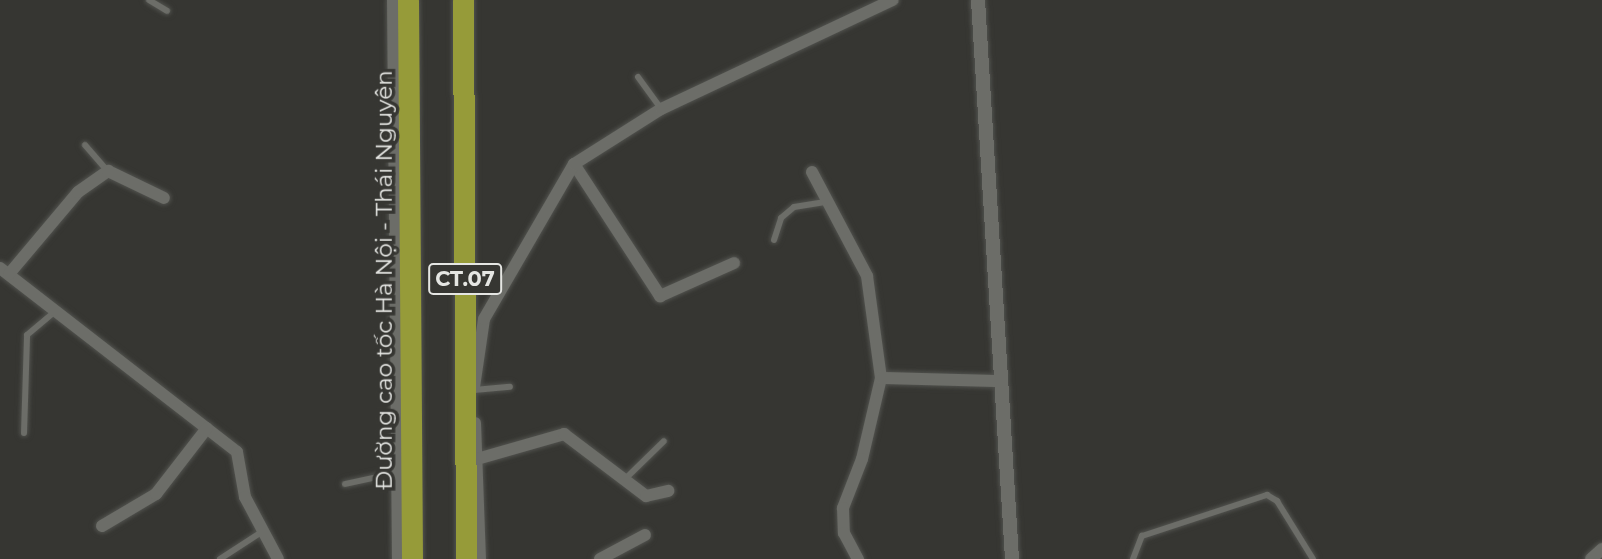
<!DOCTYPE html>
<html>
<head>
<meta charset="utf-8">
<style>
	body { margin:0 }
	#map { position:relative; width:1602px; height:559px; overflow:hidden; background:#363632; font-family:Montserrat,sans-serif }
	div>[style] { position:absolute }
	.roads { filter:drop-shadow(0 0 2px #51524e) drop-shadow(0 0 2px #51524e) }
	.service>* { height:6px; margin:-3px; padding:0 3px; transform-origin:3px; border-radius:3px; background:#6c6d68 }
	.minor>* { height:12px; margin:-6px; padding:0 6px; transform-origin:6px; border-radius:6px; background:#6c6d68 }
	.tertiary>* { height:14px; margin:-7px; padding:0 7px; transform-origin:7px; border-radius:7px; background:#6c6d68 }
	.motorway>* { height:21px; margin:-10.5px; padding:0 10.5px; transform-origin:10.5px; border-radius:10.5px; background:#969b39 }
	span { translate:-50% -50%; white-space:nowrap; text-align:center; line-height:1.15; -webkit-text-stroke:7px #363632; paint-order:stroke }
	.shield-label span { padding:2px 5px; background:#363632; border:2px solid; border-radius:5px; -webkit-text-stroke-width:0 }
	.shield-label { font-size:21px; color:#e5e6e3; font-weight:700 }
	.street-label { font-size:23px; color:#e5e6e3 }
</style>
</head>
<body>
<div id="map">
	<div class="roads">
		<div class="service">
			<div style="left:149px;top:0;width:21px;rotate:31deg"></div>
			<div style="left:638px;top:77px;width:39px;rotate:54deg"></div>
			<div style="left:85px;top:145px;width:35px;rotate:49deg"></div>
			<div style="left:774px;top:240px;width:23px;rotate:-72deg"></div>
			<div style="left:781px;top:218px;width:17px;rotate:-40deg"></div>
			<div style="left:794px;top:207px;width:33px;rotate:-9deg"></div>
			<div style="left:474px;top:390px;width:36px;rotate:-5deg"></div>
			<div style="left:24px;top:433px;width:98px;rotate:-88.2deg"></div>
			<div style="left:27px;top:335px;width:38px;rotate:-40deg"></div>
			<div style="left:623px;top:481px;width:57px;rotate:-44.3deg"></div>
			<div style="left:345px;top:484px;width:52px;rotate:-12.2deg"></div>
			<div style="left:220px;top:559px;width:51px;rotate:-33.1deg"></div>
			<div style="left:1133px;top:559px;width:25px;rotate:-69deg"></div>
			<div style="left:1142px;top:536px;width:132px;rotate:-18.2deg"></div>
			<div style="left:1267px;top:495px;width:12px;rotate:31deg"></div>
			<div style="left:1277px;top:501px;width:68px;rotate:58.2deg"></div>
		</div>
		<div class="minor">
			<div style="left:393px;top:0;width:559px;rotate:89.49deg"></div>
			<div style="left:574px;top:164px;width:158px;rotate:56.9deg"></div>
			<div style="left:660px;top:296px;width:81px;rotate:-24deg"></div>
			<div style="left:812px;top:172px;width:118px;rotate:62.1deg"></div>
			<div style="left:867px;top:276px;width:103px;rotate:82.2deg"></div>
			<div style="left:881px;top:378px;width:83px;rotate:103.2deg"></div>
			<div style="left:862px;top:459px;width:53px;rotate:111.2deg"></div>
			<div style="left:843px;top:508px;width:25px;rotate:88deg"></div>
			<div style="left:844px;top:533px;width:30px;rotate:62deg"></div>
			<div style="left:0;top:268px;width:300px;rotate:37.8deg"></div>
			<div style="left:237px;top:452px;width:46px;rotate:79.9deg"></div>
			<div style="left:245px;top:497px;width:70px;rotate:62deg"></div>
			<div style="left:9px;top:274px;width:107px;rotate:-49.9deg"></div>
			<div style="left:78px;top:192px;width:37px;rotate:-35deg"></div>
			<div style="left:108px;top:171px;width:62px;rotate:25.7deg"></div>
			<div style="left:881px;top:378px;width:118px;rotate:1.5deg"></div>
			<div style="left:474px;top:387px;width:69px;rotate:-81.6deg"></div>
			<div style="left:484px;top:319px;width:179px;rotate:-59.9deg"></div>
			<div style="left:574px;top:164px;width:103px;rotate:-32.3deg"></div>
			<div style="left:661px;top:109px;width:256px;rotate:-25.2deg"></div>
			<div style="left:475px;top:423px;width:136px;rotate:87.9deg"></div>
			<div style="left:477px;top:459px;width:91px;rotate:-16deg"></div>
			<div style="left:564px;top:434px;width:103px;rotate:37.1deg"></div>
			<div style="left:646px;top:496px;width:23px;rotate:-13deg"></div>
			<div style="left:102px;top:526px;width:63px;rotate:-30.7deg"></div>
			<div style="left:156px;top:494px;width:83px;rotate:-52.3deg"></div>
			<div style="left:600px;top:559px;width:51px;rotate:-28.1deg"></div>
			<div style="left:1591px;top:559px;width:15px;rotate:-42deg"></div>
		</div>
		<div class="tertiary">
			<div style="left:978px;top:0;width:560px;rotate:86.52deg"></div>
		</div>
		<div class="motorway">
			<div style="left:408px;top:0;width:559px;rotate:89.59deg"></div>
			<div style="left:463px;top:0;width:559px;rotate:89.69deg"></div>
		</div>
	</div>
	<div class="shield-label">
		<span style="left:465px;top:279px">CT.07</span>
	</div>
	<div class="street-label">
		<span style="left:384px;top:280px;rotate:-90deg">Đường cao tốc Hà Nội - Thái Nguyên</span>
	</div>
</div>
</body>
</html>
